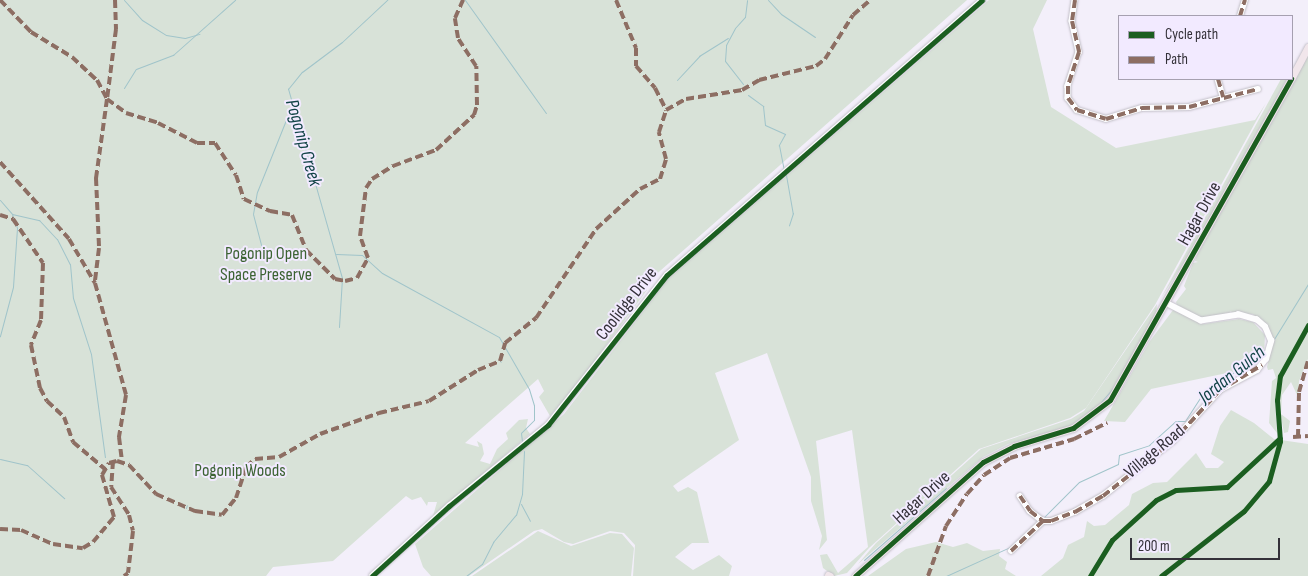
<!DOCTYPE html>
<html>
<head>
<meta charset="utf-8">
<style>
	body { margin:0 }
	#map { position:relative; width:1308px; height:576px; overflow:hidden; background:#f3effa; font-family:"Sofia Sans Condensed",sans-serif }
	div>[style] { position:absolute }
	.green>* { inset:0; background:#d8e2d8 }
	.stream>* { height:1px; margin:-0.5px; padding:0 0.5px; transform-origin:0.5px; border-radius:0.5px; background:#a0c4ca }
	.roads { filter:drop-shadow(0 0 1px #c2bfc7) drop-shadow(0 0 1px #c2bfc7) }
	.minor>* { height:5.5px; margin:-2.75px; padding:0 2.75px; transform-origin:2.75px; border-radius:2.75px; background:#fdfdfe }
	.major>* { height:7px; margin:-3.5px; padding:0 3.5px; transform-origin:3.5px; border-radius:3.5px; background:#f1e6eb }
	.quiet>* { height:4px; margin-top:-2px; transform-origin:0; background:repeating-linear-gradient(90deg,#8d6e63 0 8px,transparent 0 12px) }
	.cycleway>* { height:5px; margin:-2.5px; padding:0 2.5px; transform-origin:2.5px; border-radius:2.5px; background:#1b5e20 }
	span { translate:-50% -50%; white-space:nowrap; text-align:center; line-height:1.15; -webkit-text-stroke:4px #f2eaff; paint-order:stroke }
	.street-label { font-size:18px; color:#343139 }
	.park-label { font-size:18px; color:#3c6333 }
	.water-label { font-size:19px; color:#124447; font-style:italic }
	.legend { position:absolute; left:1118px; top:15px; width:175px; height:65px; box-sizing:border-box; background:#f2eaff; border:1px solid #a6a0b0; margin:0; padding:6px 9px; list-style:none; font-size:15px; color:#343139 }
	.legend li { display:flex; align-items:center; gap:10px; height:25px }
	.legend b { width:25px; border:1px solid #a6a0b0 }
	.scale { position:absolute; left:1130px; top:538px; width:150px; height:22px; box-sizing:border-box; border:2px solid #343139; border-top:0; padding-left:6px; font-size:15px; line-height:18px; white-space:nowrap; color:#343139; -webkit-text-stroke:4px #f2eaff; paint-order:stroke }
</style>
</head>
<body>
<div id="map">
	<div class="green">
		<div style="clip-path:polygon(0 0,967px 0,643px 286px,647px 290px,579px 382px,550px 416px,539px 397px,544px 391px,538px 379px,465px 443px,479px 447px,477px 441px,482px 444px,484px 454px,480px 461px,490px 464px,497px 449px,508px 439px,506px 433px,519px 420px,528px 419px,526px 428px,530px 434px,433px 516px,437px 502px,428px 502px,427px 506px,421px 497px,412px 500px,406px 496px,333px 561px,273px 567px,266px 576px,0 576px)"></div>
		<div style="clip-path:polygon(989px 0,1047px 0,1033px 29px,1051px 107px,1116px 148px,1255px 120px,1266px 103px,1155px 305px,1086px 408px,1070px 418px,979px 449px,869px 548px,847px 573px,834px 576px,823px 568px,820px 555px,827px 554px,838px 573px,868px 547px,852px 430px,816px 441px,827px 540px,819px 550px,822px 536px,811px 501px,811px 477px,767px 353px,715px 373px,739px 440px,673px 486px,678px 492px,688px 487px,697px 492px,709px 543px,692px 543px,675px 557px,693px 570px,719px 555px,732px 566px,729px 576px,633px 576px,635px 545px,624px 533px,610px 531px,573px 544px,564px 542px,542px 529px,534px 531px,469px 576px,431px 576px,423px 567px,415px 544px,564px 414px,668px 279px)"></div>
		<div style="clip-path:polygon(1308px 55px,1308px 323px,1278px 378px,1275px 402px,1277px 433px,1269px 423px,1272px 381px,1276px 378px,1273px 369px,1268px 370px,1267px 367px,1273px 342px,1266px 324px,1252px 314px,1232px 314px,1231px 311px,1228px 315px,1201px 318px,1177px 306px,1176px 302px,1186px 289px,1184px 286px,1193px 263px,1198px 262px,1195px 261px,1197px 255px)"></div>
		<div style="clip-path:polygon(1281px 79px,1287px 79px,1188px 256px,1161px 298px)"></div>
		<div style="clip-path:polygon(1157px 304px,1156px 315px,1115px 388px,1092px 412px,1070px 426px,1008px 444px,983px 457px,858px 564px,876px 543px,981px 449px,1071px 419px,1084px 411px)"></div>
		<div style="clip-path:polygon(1173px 310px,1203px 324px,1239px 319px,1253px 322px,1265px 335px,1264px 356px,1257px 364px,1246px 369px,1151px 389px,1125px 422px,1104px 421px,1150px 341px)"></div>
		<div style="clip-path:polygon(1308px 328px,1308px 359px,1299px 381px,1298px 397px,1291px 382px,1282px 395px,1281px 414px,1290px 421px,1288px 432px,1284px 433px,1279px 406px,1280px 385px,1286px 367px)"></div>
		<div style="clip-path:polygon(1231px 410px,1254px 423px,1274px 439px,1308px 444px,1308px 576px,1041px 576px,1063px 558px,1068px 545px,1084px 537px,1087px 521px,1094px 526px,1105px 525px,1129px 505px,1132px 494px,1153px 483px,1167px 482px,1196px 453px,1206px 468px,1218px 468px,1224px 462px,1211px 454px,1220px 426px)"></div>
		<div style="clip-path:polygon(538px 531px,571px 546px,610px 533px,622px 534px,634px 548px,631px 576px,472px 576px)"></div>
		<div style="clip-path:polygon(936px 542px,953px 547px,967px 543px,983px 551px,1000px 549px,999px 556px,1007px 562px,1005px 569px,1016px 576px,868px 576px,906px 549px)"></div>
	</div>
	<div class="stream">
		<div style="left:124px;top:0;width:27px;rotate:48deg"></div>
		<div style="left:142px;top:20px;width:28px;rotate:32deg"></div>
		<div style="left:166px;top:35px;width:19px;rotate:9deg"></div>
		<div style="left:185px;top:38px;width:15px;rotate:-16deg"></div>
		<div style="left:465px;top:0;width:139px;rotate:54.4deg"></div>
		<div style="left:768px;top:0;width:19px;rotate:47deg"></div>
		<div style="left:781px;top:14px;width:41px;rotate:34.1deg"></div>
		<div style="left:677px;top:80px;width:33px;rotate:-47deg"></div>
		<div style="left:699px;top:56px;width:34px;rotate:-32deg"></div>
		<div style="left:743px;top:84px;width:29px;rotate:-128deg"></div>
		<div style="left:725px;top:61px;width:16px;rotate:-86deg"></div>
		<div style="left:726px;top:45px;width:19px;rotate:-62deg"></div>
		<div style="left:735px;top:28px;width:15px;rotate:-48deg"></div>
		<div style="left:745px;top:17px;width:17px;rotate:-83deg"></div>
		<div style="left:124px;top:88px;width:22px;rotate:-58deg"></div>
		<div style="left:136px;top:69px;width:40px;rotate:-21deg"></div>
		<div style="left:173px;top:55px;width:83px;rotate:-41.6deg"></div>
		<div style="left:748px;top:95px;width:19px;rotate:36deg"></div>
		<div style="left:763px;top:106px;width:19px;rotate:84deg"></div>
		<div style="left:765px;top:125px;width:22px;rotate:24deg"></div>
		<div style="left:785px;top:134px;width:13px;rotate:119deg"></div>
		<div style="left:779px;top:145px;width:26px;rotate:79deg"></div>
		<div style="left:786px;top:175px;width:39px;rotate:80deg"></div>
		<div style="left:793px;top:213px;width:13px;rotate:108deg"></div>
		<div style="left:0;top:200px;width:18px;rotate:49deg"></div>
		<div style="left:12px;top:214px;width:15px;rotate:70deg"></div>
		<div style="left:17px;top:228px;width:59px;rotate:93.9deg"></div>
		<div style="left:13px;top:287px;width:51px;rotate:104.9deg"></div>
		<div style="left:12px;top:214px;width:28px;rotate:13deg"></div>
		<div style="left:39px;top:220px;width:26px;rotate:47deg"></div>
		<div style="left:57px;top:239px;width:28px;rotate:63deg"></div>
		<div style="left:70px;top:264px;width:34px;rotate:85deg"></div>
		<div style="left:73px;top:298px;width:59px;rotate:72.2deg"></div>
		<div style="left:91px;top:354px;width:104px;rotate:82.3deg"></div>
		<div style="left:336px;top:254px;width:26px;rotate:2deg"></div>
		<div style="left:362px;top:255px;width:27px;rotate:42deg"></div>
		<div style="left:382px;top:273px;width:133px;rotate:28.7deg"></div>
		<div style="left:499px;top:337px;width:60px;rotate:60deg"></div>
		<div style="left:529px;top:389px;width:17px;rotate:73deg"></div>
		<div style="left:534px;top:405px;width:15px;rotate:90deg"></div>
		<div style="left:534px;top:420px;width:18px;rotate:135deg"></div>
		<div style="left:521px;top:433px;width:8px;rotate:83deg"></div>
		<div style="left:264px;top:256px;width:43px;rotate:-104.7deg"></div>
		<div style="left:253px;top:214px;width:22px;rotate:-80deg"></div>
		<div style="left:257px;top:192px;width:94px;rotate:-68.1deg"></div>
		<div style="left:339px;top:327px;width:49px;rotate:-86.5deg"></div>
		<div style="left:342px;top:278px;width:197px;rotate:-105.9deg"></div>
		<div style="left:288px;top:89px;width:22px;rotate:-51deg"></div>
		<div style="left:302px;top:72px;width:50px;rotate:-36.9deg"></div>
		<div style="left:342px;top:42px;width:62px;rotate:-43deg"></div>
		<div style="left:1274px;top:339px;width:65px;rotate:-58.3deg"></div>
		<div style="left:500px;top:361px;width:1px;rotate:45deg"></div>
		<div style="left:1101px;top:402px;width:18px;rotate:-49deg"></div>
		<div style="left:0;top:459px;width:28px;rotate:13deg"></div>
		<div style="left:27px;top:465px;width:50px;rotate:41.7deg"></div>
		<div style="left:521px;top:504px;width:19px;rotate:62deg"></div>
		<div style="left:186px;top:508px;width:3px;rotate:-72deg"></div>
		<div style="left:1043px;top:518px;width:51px;rotate:-45deg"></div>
		<div style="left:1079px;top:482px;width:43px;rotate:-24.8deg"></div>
		<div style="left:1118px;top:464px;width:9px;rotate:-84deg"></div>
		<div style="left:1119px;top:455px;width:32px;rotate:-18deg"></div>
		<div style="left:1149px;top:445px;width:36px;rotate:-42deg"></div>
		<div style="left:1176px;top:421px;width:9px"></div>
		<div style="left:1185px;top:421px;width:30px;rotate:-57deg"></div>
		<div style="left:1201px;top:396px;width:82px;rotate:-36deg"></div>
		<div style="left:864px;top:560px;width:109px;rotate:-41.3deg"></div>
		<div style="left:466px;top:576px;width:20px;rotate:-37deg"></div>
		<div style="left:482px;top:564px;width:25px;rotate:-63deg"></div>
		<div style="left:493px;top:542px;width:35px;rotate:-50deg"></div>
		<div style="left:516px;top:515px;width:22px;rotate:-74deg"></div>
		<div style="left:522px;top:494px;width:43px;rotate:-87.3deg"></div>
		<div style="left:946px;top:576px;width:70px;rotate:-24.4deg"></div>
		<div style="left:1010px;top:547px;width:27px;rotate:-42deg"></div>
	</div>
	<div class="roads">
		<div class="minor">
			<div style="left:1075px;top:0;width:21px;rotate:98deg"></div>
			<div style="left:1072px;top:21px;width:32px;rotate:77deg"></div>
			<div style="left:1079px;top:52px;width:36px;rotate:108deg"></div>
			<div style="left:1068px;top:86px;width:12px;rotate:90deg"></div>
			<div style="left:1068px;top:98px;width:15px;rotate:53deg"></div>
			<div style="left:1077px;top:110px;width:30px;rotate:17deg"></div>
			<div style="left:1106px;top:119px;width:38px;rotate:-17deg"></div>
			<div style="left:1142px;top:108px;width:47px;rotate:-1.2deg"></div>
			<div style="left:1189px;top:107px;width:71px;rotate:-14.6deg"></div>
			<div style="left:1240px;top:16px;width:17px;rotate:-73deg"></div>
			<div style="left:1218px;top:79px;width:19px;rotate:74deg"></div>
			<div style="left:1020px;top:496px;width:18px;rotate:56deg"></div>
			<div style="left:1030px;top:511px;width:16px;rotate:38deg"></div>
			<div style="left:1043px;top:521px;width:8px"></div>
			<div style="left:1051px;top:521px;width:26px;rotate:-21deg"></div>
			<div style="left:1075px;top:512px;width:32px;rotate:-30deg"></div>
			<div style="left:1103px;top:496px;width:89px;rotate:-38.2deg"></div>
			<div style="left:1173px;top:441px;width:69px;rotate:-47.3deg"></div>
			<div style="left:1220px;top:390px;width:42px;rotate:-28.4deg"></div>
			<div style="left:1257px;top:370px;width:14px;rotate:-51deg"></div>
			<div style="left:1266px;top:359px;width:19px;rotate:-74deg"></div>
			<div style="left:1271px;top:341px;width:15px;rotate:-113deg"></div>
			<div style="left:1265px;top:327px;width:11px;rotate:-139deg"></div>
			<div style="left:1257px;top:320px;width:19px;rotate:-164deg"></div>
			<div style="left:1239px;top:315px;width:38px;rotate:171deg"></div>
			<div style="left:1201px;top:321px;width:39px;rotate:-153deg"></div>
			<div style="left:1011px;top:551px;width:44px;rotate:-43.2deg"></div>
			<div style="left:372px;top:576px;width:104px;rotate:-42.3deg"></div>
			<div style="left:449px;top:506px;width:128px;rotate:-39.3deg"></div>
			<div style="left:548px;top:425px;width:191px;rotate:-51.6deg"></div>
			<div style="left:667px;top:275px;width:418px;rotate:-41.1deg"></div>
		</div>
		<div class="major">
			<div style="left:1292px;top:77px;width:34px;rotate:-62deg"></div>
			<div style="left:828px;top:575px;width:2px;rotate:27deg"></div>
			<div style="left:855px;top:576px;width:171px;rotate:-41.7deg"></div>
			<div style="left:983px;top:462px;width:35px;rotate:-27deg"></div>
			<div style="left:1014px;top:446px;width:62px;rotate:-17deg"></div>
			<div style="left:1073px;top:428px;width:46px;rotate:-37.1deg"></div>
			<div style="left:1110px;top:400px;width:369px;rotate:-60.6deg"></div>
		</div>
	</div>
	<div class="quiet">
		<div style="left:0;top:0;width:45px;rotate:45.9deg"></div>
		<div style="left:31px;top:32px;width:48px;rotate:31.4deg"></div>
		<div style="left:72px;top:57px;width:34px;rotate:43deg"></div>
		<div style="left:97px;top:80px;width:21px;rotate:62deg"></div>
		<div style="left:107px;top:99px;width:80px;rotate:97.9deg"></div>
		<div style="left:96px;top:178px;width:70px;rotate:87.5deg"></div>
		<div style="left:99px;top:248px;width:35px;rotate:97deg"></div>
		<div style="left:115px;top:0;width:29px;rotate:88deg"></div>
		<div style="left:116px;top:29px;width:71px;rotate:97.3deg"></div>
		<div style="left:107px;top:99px;width:24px;rotate:36deg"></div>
		<div style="left:126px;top:113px;width:34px;rotate:17deg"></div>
		<div style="left:158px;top:123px;width:44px;rotate:27.1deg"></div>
		<div style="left:197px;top:143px;width:18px"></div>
		<div style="left:215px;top:143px;width:38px;rotate:57deg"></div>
		<div style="left:236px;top:175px;width:25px;rotate:72deg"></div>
		<div style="left:244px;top:199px;width:29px;rotate:25deg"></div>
		<div style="left:270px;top:211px;width:22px;rotate:10deg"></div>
		<div style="left:292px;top:215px;width:38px;rotate:68deg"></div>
		<div style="left:306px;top:250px;width:41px;rotate:45deg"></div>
		<div style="left:335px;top:279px;width:10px;rotate:11deg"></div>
		<div style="left:345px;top:281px;width:12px;rotate:-14deg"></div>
		<div style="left:357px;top:278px;width:23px;rotate:-61deg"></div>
		<div style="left:368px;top:258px;width:23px;rotate:-110deg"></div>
		<div style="left:360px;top:236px;width:48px;rotate:-82.9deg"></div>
		<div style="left:366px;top:188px;width:11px;rotate:-56deg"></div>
		<div style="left:372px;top:179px;width:25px;rotate:-32deg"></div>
		<div style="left:393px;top:166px;width:46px;rotate:-20.4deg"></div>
		<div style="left:436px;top:150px;width:52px;rotate:-42.6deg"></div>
		<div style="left:474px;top:115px;width:10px;rotate:-73deg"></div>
		<div style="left:477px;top:105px;width:39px;rotate:-91deg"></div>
		<div style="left:476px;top:66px;width:33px;rotate:-123deg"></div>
		<div style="left:458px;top:38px;width:20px;rotate:-99deg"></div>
		<div style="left:455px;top:18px;width:20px;rotate:-66deg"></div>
		<div style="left:616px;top:0;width:52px;rotate:67.4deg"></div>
		<div style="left:636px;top:48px;width:18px;rotate:90deg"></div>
		<div style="left:636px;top:66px;width:29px;rotate:49deg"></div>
		<div style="left:655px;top:88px;width:25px;rotate:63deg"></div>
		<div style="left:1075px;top:0;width:21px;rotate:98deg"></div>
		<div style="left:1072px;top:21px;width:32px;rotate:77deg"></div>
		<div style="left:1079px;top:52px;width:36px;rotate:108deg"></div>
		<div style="left:1068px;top:86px;width:12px;rotate:90deg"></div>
		<div style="left:1068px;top:98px;width:15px;rotate:53deg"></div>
		<div style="left:1077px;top:110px;width:30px;rotate:17deg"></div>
		<div style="left:1106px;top:119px;width:38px;rotate:-17deg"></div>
		<div style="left:1142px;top:108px;width:47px;rotate:-1.2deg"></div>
		<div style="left:1189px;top:107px;width:71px;rotate:-14.6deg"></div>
		<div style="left:1240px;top:16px;width:17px;rotate:-73deg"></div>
		<div style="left:1218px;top:79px;width:19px;rotate:74deg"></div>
		<div style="left:0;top:162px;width:103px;rotate:48.1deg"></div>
		<div style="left:69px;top:239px;width:51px;rotate:59.4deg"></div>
		<div style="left:95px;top:283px;width:116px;rotate:74.5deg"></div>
		<div style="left:126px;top:395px;width:43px;rotate:99.5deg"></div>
		<div style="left:119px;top:437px;width:23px;rotate:83deg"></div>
		<div style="left:0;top:215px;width:14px;rotate:17deg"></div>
		<div style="left:13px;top:219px;width:53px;rotate:55.7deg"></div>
		<div style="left:43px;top:263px;width:57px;rotate:92deg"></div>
		<div style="left:41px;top:320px;width:27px;rotate:112deg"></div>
		<div style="left:31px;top:345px;width:44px;rotate:78.2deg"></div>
		<div style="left:40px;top:388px;width:15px;rotate:62deg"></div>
		<div style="left:47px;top:401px;width:23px;rotate:43deg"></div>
		<div style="left:64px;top:417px;width:27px;rotate:70deg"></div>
		<div style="left:73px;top:442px;width:42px;rotate:40.2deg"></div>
		<div style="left:1293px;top:437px;width:15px;rotate:-4deg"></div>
		<div style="left:1298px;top:437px;width:45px;rotate:-88.7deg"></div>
		<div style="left:1299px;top:392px;width:32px;rotate:-74deg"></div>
		<div style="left:113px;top:461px;width:26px;rotate:94deg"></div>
		<div style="left:111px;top:487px;width:33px;rotate:57deg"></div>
		<div style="left:129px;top:515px;width:16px;rotate:76deg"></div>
		<div style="left:133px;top:531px;width:42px;rotate:96.8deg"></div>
		<div style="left:128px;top:573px;width:5px;rotate:143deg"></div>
		<div style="left:1020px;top:496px;width:18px;rotate:56deg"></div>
		<div style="left:1030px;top:511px;width:16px;rotate:38deg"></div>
		<div style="left:1043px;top:521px;width:8px"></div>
		<div style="left:1051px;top:521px;width:26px;rotate:-21deg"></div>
		<div style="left:1075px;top:512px;width:32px;rotate:-30deg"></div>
		<div style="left:1103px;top:496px;width:89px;rotate:-38.2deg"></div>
		<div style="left:1173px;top:441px;width:69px;rotate:-47.3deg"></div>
		<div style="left:1220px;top:390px;width:49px;rotate:-30.8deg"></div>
		<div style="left:0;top:529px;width:21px;rotate:3deg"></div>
		<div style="left:21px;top:530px;width:35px;rotate:24deg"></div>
		<div style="left:53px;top:544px;width:30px;rotate:8deg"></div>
		<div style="left:83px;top:548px;width:12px;rotate:-31deg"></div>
		<div style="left:93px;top:542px;width:33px;rotate:-50deg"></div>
		<div style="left:114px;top:517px;width:44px;rotate:-105.9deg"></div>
		<div style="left:102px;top:475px;width:14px;rotate:-60deg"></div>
		<div style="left:109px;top:463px;width:8px;rotate:-14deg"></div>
		<div style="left:117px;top:461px;width:13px;rotate:18deg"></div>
		<div style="left:129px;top:465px;width:40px;rotate:47deg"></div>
		<div style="left:156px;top:494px;width:43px;rotate:23.6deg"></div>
		<div style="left:195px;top:511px;width:27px;rotate:8deg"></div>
		<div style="left:222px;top:515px;width:22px;rotate:-51deg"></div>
		<div style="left:236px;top:498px;width:33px;rotate:-72deg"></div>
		<div style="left:246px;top:467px;width:12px;rotate:-42deg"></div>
		<div style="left:255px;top:459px;width:24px;rotate:-5deg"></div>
		<div style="left:279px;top:457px;width:47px;rotate:-29.3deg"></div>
		<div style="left:320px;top:434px;width:63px;rotate:-19.6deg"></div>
		<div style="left:379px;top:413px;width:51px;rotate:-13.5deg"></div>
		<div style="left:429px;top:401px;width:58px;rotate:-32.3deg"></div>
		<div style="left:478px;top:370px;width:24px;rotate:-22deg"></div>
		<div style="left:500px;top:361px;width:19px;rotate:-74deg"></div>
		<div style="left:505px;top:343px;width:40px;rotate:-39deg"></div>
		<div style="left:536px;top:318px;width:107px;rotate:-56deg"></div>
		<div style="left:596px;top:229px;width:59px;rotate:-42.3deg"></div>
		<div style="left:640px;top:189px;width:22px;rotate:-27deg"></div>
		<div style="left:660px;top:179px;width:21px;rotate:-73deg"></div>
		<div style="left:666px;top:159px;width:28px;rotate:-105deg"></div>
		<div style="left:659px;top:132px;width:23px;rotate:-72deg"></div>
		<div style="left:666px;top:110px;width:23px;rotate:-29deg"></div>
		<div style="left:686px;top:99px;width:57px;rotate:-9.1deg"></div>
		<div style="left:742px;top:90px;width:20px;rotate:-30deg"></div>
		<div style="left:759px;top:80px;width:59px;rotate:-13.8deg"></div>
		<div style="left:816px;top:66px;width:11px;rotate:-38deg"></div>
		<div style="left:825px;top:59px;width:52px;rotate:-57.5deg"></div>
		<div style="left:853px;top:15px;width:23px;rotate:-41deg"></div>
		<div style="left:1011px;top:551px;width:44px;rotate:-43.2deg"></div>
		<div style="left:928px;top:576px;width:53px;rotate:-70.2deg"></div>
		<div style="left:946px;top:526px;width:38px;rotate:-57deg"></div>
		<div style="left:967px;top:494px;width:25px;rotate:-48deg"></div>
		<div style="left:984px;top:475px;width:31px;rotate:-33deg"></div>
		<div style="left:1010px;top:458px;width:67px;rotate:-16.5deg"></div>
		<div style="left:1074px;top:439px;width:37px;rotate:-26deg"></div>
	</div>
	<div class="cycleway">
		<div style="left:372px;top:576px;width:104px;rotate:-42.3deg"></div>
		<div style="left:449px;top:506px;width:128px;rotate:-39.3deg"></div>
		<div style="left:548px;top:425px;width:191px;rotate:-51.6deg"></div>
		<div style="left:667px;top:275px;width:418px;rotate:-41.1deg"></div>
		<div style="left:855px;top:576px;width:171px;rotate:-41.7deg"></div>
		<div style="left:983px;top:462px;width:35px;rotate:-27deg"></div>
		<div style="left:1014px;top:446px;width:62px;rotate:-17deg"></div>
		<div style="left:1073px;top:428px;width:46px;rotate:-37.1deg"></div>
		<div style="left:1110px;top:400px;width:369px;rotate:-60.6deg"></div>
		<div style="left:1090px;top:576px;width:42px;rotate:-58.6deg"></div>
		<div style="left:1112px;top:540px;width:59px;rotate:-42.3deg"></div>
		<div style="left:1156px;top:500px;width:22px;rotate:-27deg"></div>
		<div style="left:1176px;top:490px;width:51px;rotate:-3.4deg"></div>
		<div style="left:1227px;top:487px;width:72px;rotate:-42.8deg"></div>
		<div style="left:1161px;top:576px;width:105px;rotate:-38.1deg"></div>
		<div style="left:1244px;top:511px;width:39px;rotate:-50deg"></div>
		<div style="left:1269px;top:481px;width:41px;rotate:-74.6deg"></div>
		<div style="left:1280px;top:441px;width:41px;rotate:-94.2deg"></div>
		<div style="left:1277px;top:400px;width:24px;rotate:-83deg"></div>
		<div style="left:1280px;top:376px;width:58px;rotate:-61.2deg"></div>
	</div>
	<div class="street-label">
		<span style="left:1200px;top:214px;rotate:-61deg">Hagar Drive</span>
		<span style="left:627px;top:304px;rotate:-52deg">Coolidge Drive</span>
		<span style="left:1155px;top:452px;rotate:-40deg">Village Road</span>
		<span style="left:922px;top:498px;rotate:-42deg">Hagar Drive</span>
	</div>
	<div class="park-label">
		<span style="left:266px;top:265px">Pogonip Open<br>Space Preserve</span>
		<span style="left:240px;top:471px">Pogonip Woods</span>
	</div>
	<div class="water-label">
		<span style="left:303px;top:143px;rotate:74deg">Pogonip Creek</span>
		<span style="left:1232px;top:375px;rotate:-39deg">Jordan Gulch</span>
	</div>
	<ul class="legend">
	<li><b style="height:6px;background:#1b5e20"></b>Cycle path</li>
	<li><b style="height:6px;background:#8d6e63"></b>Path</li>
	</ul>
	<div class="scale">200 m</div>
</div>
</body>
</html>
